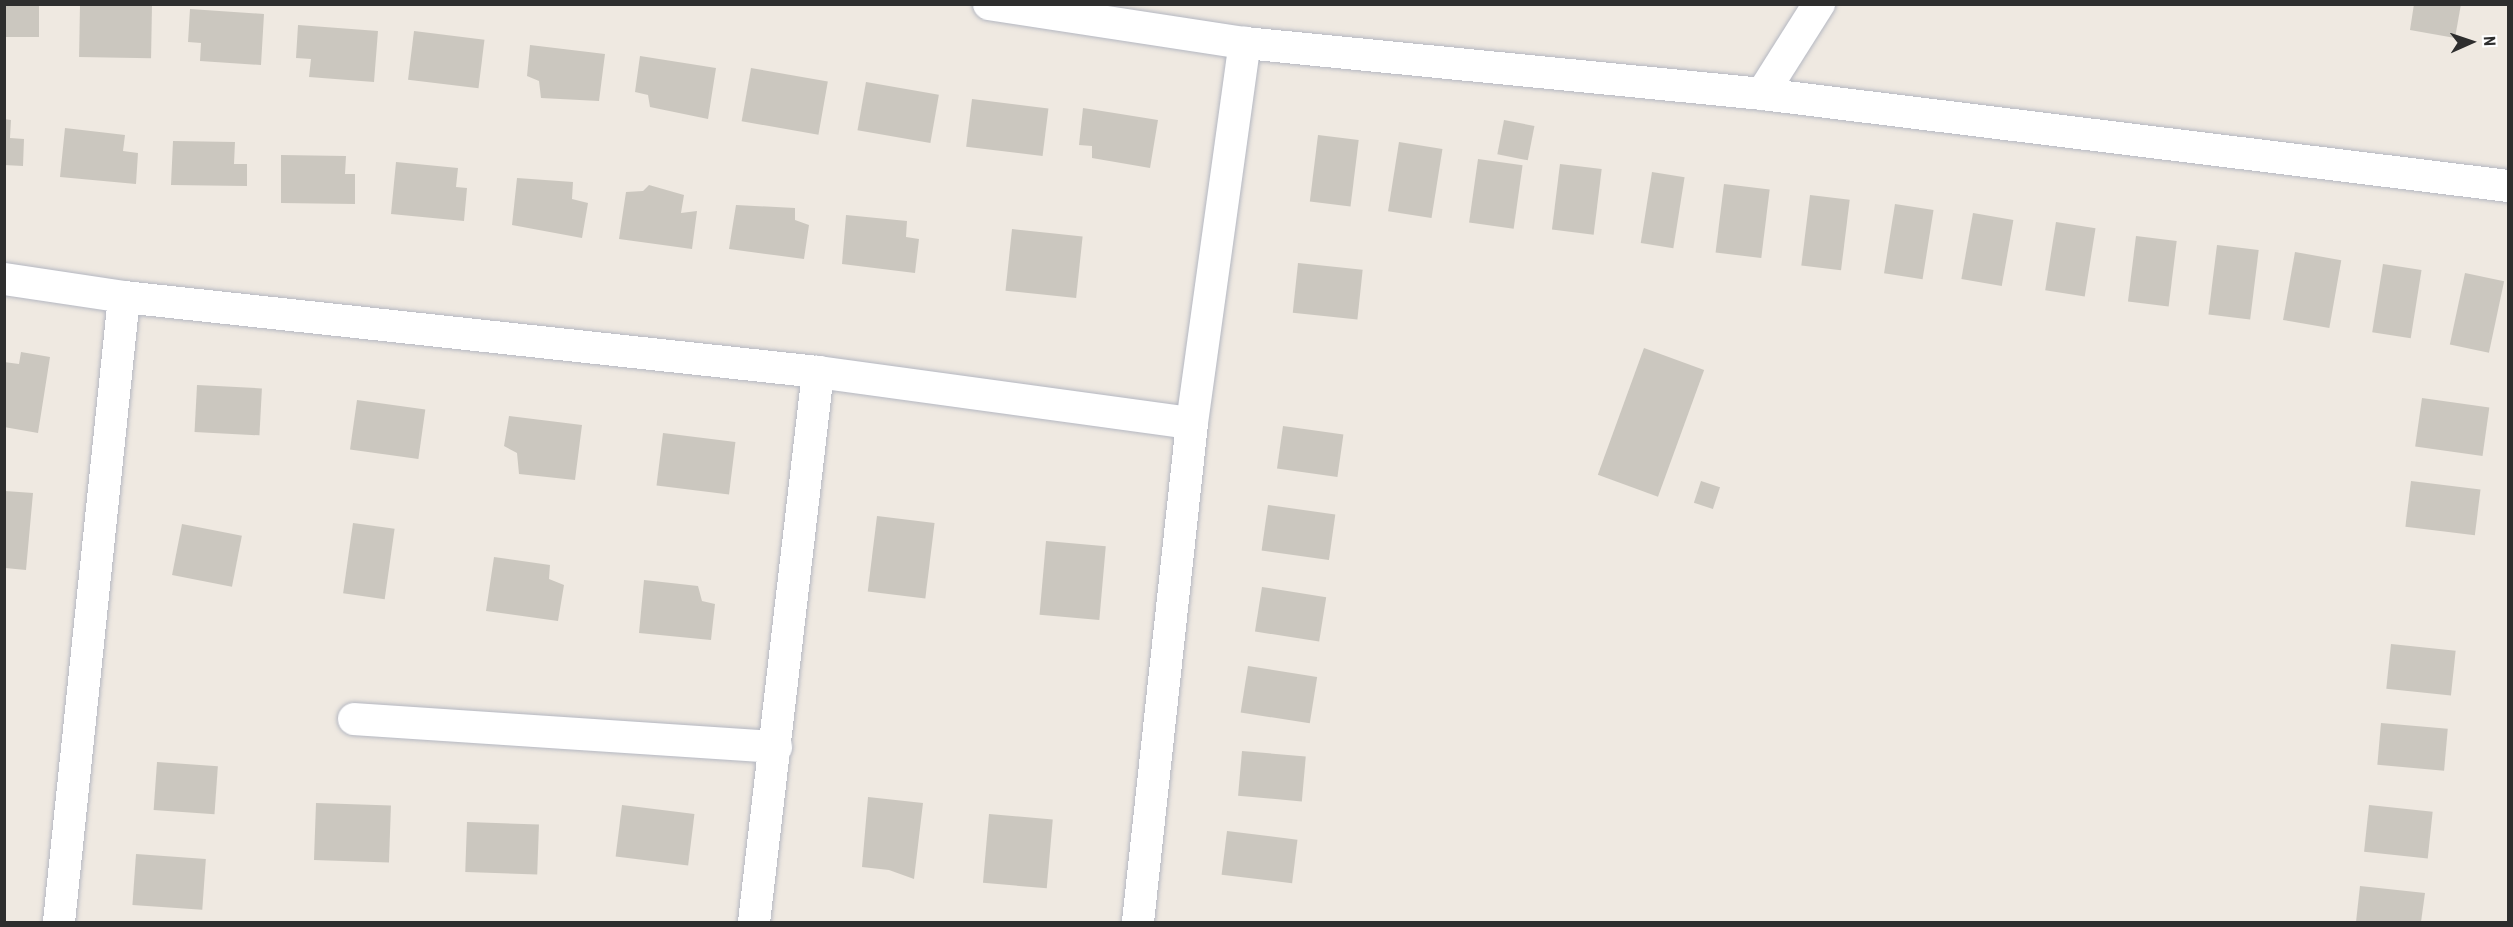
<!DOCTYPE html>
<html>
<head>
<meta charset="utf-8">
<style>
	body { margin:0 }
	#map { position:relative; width:2513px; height:927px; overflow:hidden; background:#efe9e1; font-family:"Roboto Condensed",sans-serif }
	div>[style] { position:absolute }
	.building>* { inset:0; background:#cbc7bf; transform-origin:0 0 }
	.roads { filter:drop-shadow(0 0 2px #b4b7c1) drop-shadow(0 0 2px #b4b7c1) }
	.street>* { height:32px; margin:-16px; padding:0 16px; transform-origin:16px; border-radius:16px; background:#fff }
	span { translate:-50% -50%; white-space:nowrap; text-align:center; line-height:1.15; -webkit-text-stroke:5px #fff; paint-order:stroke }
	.frame { position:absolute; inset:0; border:6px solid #2e2e2e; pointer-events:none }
	.north { position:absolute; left:2441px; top:12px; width:60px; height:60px; -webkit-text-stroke:4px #fff; paint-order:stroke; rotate:87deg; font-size:16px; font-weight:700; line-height:24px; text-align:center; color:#2e2e2e }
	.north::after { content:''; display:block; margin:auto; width:21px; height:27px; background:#2e2e2e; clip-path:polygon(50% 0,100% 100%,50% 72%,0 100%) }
</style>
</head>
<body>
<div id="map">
	<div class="building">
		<div style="left:4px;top:4px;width:35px;height:33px"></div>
		<div style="left:80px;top:4px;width:72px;height:53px;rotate:1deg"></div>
		<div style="clip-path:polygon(2414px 4px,2461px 4px,2455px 38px,2410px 30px)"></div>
		<div style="clip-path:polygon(190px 9px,264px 14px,261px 65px,200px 61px,201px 43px,188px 42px)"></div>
		<div style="clip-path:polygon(298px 25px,378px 31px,374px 82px,309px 77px,311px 59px,296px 58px)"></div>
		<div style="left:414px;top:31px;width:71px;height:49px;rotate:7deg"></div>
		<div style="clip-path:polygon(530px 45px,605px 54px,599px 101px,541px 98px,539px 81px,527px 76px)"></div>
		<div style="clip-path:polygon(640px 56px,716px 68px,708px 119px,650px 107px,648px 95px,635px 92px)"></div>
		<div style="left:751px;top:68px;width:78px;height:54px;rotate:10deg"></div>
		<div style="left:866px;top:82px;width:74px;height:49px;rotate:10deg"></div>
		<div style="left:972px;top:99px;width:77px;height:48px;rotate:7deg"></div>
		<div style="clip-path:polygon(1083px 108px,1158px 120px,1150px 168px,1092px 158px,1092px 146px,1079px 145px)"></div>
		<div style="clip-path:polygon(4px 119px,11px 120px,10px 138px,24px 139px,23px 166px,4px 165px)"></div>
		<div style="left:1504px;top:120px;width:31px;height:35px;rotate:11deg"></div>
		<div style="clip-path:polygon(65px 128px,125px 135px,123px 151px,138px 153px,136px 184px,60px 177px)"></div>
		<div style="left:1318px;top:135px;width:41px;height:67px;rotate:7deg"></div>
		<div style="clip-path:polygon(173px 141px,235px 142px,234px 164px,247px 164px,247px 186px,171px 185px)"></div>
		<div style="left:1399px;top:142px;width:44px;height:70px;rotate:9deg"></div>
		<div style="clip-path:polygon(281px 155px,346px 156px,345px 174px,355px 174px,355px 204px,281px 203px)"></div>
		<div style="left:1478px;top:159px;width:45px;height:64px;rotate:8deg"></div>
		<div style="clip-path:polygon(396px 162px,458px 168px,456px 187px,467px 188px,464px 221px,391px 214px)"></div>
		<div style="left:1560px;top:164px;width:42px;height:66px;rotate:7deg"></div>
		<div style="left:1652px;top:172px;width:33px;height:72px;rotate:9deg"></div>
		<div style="clip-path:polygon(517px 178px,573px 182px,572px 199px,588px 203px,582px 238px,512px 225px)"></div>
		<div style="left:1724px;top:184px;width:46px;height:69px;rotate:7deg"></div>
		<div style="clip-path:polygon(649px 185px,684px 195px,681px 213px,697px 211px,692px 249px,619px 239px,626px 192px,643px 191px)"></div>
		<div style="left:1810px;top:195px;width:40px;height:71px;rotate:7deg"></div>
		<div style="left:1895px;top:204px;width:39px;height:70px;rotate:9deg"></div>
		<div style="clip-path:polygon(736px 205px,795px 208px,795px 220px,809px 225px,804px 259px,729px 249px)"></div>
		<div style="left:1973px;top:213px;width:41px;height:67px;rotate:10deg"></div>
		<div style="clip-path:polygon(846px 215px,907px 221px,906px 237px,919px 239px,915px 273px,842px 264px)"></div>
		<div style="left:2056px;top:222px;width:40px;height:69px;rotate:9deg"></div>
		<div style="left:1012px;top:229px;width:71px;height:62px;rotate:6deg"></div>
		<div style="left:2136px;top:236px;width:41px;height:66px;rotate:7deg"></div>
		<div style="left:2217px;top:245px;width:42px;height:70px;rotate:7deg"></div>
		<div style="left:2295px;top:252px;width:47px;height:69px;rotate:10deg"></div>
		<div style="left:1298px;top:263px;width:65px;height:50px;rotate:6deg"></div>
		<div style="left:2383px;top:264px;width:39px;height:69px;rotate:9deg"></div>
		<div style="left:2465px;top:273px;width:40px;height:73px;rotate:12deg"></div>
		<div style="left:1644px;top:348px;width:64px;height:135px;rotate:20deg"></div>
		<div style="clip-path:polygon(21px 352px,50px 357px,38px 433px,4px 427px,4px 362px,19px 364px)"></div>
		<div style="left:197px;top:385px;width:65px;height:47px;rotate:3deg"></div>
		<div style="left:2422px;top:398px;width:68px;height:49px;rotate:8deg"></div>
		<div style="left:357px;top:400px;width:69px;height:50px;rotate:8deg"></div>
		<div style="clip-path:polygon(509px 416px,582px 425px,575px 480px,519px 474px,517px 453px,504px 446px)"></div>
		<div style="left:1283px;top:426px;width:61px;height:43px;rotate:8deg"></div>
		<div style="left:663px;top:433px;width:73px;height:53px;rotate:7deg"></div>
		<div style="left:1701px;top:481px;width:20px;height:23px;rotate:18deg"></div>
		<div style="left:2411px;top:481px;width:70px;height:46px;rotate:7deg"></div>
		<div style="clip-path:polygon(5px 491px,33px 493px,26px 570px,5px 568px)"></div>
		<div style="left:1268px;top:505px;width:68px;height:46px;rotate:8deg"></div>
		<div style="left:877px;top:516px;width:58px;height:76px;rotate:7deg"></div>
		<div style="left:353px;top:523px;width:42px;height:71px;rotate:8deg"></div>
		<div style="left:182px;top:524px;width:61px;height:52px;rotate:11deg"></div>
		<div style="left:1046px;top:541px;width:60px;height:74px;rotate:5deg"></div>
		<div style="clip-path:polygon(494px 557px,550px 565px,549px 579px,564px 585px,558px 621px,486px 611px)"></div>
		<div style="clip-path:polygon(644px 580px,698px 586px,702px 601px,715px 604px,711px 640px,639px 633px)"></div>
		<div style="left:1262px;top:587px;width:65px;height:45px;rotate:9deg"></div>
		<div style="left:2391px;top:644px;width:65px;height:45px;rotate:6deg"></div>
		<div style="left:1248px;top:666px;width:70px;height:47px;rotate:9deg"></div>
		<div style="left:2381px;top:723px;width:67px;height:42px;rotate:5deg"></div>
		<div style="left:1242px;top:751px;width:64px;height:45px;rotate:5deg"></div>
		<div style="left:157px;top:762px;width:61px;height:48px;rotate:4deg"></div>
		<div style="clip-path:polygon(868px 797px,923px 803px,914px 879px,889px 870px,862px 867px)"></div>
		<div style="left:316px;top:803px;width:75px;height:57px;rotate:2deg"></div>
		<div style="left:622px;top:805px;width:73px;height:52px;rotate:7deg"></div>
		<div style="left:2369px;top:805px;width:64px;height:47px;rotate:6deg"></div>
		<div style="left:989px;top:814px;width:64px;height:69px;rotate:5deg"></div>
		<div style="left:467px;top:822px;width:72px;height:50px;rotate:2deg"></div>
		<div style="left:1227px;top:831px;width:71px;height:44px;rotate:7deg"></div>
		<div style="left:136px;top:854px;width:70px;height:51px;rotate:4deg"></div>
		<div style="clip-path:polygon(2360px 886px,2425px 893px,2421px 922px,2356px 922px)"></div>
	</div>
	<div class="roads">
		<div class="street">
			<div style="left:989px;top:4px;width:259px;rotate:8.7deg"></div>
			<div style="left:1245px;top:43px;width:520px;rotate:5.63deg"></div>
			<div style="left:1762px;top:94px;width:752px;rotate:7.03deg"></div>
			<div style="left:1762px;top:94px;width:107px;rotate:-57.7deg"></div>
			<div style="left:4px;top:279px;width:121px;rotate:8.5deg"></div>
			<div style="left:124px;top:297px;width:698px;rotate:6.17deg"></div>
			<div style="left:818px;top:372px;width:377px;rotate:7.8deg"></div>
			<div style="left:354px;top:719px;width:423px;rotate:3.8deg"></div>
			<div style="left:59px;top:922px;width:628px;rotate:-84.06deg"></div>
			<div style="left:754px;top:922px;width:554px;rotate:-83.36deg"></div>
			<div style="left:1138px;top:922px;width:502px;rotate:-83.82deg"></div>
			<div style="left:1192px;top:423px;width:384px;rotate:-82.1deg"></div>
		</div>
	</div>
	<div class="frame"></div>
	<div class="north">N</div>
</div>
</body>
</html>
